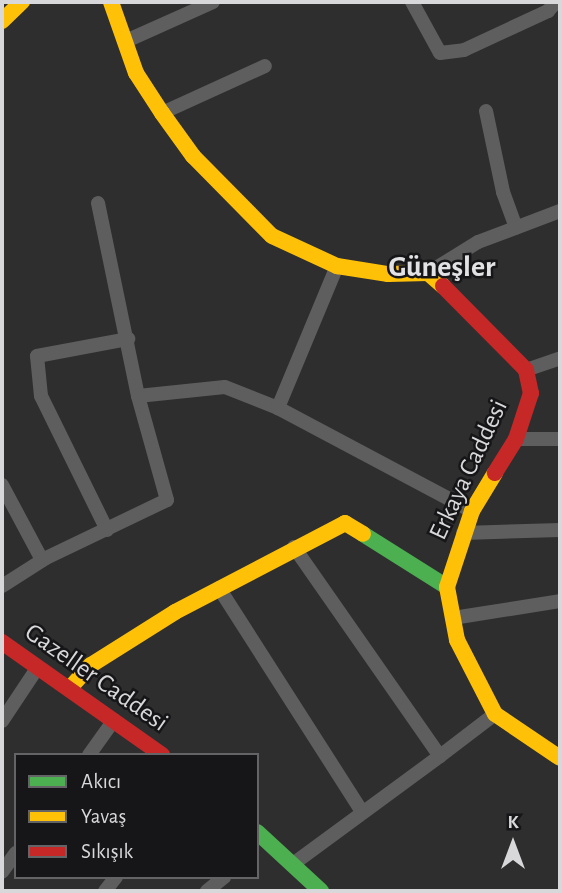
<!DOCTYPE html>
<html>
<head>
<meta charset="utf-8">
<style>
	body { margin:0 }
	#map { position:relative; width:562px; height:893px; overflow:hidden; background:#2e2e2f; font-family:"Alegreya Sans",sans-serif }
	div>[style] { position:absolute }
	.street>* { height:14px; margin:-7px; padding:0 7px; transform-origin:7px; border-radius:7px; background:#5e5e5f }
	.fast>* { height:16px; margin:-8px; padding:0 8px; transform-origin:8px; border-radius:8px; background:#4caf50 }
	.slow>* { height:16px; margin:-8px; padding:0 8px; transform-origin:8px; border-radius:8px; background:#ffc107 }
	.jam>* { height:16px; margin:-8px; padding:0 8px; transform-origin:8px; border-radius:8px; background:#c62828 }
	span { translate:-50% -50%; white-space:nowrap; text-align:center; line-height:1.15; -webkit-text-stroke:5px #161517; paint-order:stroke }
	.street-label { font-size:26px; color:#d8d8da }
	.quarter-label { font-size:30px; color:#e2e1e4; font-weight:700 }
	.frame { position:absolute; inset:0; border:4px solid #d8d8da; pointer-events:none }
	.legend { position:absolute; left:14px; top:753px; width:245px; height:126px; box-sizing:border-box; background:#161517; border:2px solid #646365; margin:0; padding:9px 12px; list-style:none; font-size:21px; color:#d8d8da }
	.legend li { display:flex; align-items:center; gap:14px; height:35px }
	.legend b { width:35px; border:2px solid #646365 }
	.north { position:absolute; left:478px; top:809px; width:70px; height:70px; -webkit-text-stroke:5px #161517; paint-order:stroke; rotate:0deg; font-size:19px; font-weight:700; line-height:28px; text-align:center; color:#d8d8da }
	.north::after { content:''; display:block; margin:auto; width:24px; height:32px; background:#d8d8da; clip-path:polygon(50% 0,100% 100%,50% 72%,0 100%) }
</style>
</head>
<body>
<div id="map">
	<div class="street">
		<div style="left:412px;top:2px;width:58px;rotate:61.2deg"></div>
		<div style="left:440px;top:53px;width:24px;rotate:-7deg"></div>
		<div style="left:464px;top:50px;width:93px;rotate:-24.9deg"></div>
		<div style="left:548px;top:11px;width:12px;rotate:-48deg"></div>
		<div style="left:126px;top:41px;width:95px;rotate:-24.1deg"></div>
		<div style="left:486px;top:111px;width:83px;rotate:78.1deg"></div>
		<div style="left:503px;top:192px;width:38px;rotate:70deg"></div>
		<div style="left:162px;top:113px;width:113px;rotate:-24.5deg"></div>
		<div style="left:98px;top:203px;width:197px;rotate:78.3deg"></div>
		<div style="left:138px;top:396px;width:87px;rotate:-5.9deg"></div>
		<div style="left:225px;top:387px;width:57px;rotate:21.6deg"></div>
		<div style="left:337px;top:266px;width:154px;rotate:112.6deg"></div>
		<div style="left:278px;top:408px;width:220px;rotate:28deg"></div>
		<div style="left:428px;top:273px;width:59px;rotate:-31.8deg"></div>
		<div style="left:478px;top:242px;width:88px;rotate:-20.7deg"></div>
		<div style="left:526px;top:370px;width:36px;rotate:-19deg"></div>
		<div style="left:516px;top:439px;width:44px"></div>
		<div style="left:2px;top:485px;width:85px;rotate:61.9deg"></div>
		<div style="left:107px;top:530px;width:149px;rotate:-116.2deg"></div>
		<div style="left:41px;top:396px;width:40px;rotate:-95.7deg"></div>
		<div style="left:37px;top:356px;width:93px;rotate:-10.6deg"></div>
		<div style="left:463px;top:533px;width:97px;rotate:-1.8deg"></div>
		<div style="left:294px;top:547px;width:255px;rotate:55.1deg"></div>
		<div style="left:440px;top:756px;width:69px;rotate:-37.4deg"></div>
		<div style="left:2px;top:586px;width:52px;rotate:-32.5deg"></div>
		<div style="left:46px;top:558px;width:134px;rotate:-25.6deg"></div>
		<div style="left:167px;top:500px;width:108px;rotate:-105.6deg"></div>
		<div style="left:219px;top:588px;width:264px;rotate:57.4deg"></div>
		<div style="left:453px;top:618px;width:108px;rotate:-9deg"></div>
		<div style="left:2px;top:721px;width:65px;rotate:-56.3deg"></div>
		<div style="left:89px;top:755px;width:43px;rotate:-54.5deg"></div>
		<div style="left:293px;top:864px;width:182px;rotate:-36.3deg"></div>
		<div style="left:2px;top:872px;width:24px;rotate:-54deg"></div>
		<div style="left:105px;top:891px;width:18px;rotate:-52deg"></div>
		<div style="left:207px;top:891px;width:22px;rotate:-39deg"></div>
	</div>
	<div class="fast">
		<div style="left:363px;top:534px;width:99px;rotate:32.2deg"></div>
		<div style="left:257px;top:832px;width:87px;rotate:42.7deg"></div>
	</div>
	<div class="slow">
		<div style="left:111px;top:2px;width:75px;rotate:70.6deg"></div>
		<div style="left:136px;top:73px;width:48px;rotate:57deg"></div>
		<div style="left:162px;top:113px;width:53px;rotate:54.2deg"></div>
		<div style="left:193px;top:156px;width:112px;rotate:45.4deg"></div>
		<div style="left:272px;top:236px;width:72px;rotate:24.8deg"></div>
		<div style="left:337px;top:266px;width:52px;rotate:8.9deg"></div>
		<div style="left:388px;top:274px;width:40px;rotate:-1.4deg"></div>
		<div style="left:428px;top:273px;width:20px;rotate:41deg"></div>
		<div style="left:2px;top:21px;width:28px;rotate:-44deg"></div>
		<div style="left:495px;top:473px;width:44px;rotate:121.2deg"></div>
		<div style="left:472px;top:511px;width:80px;rotate:108.2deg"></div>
		<div style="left:447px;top:587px;width:54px;rotate:79.3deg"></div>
		<div style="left:457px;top:640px;width:83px;rotate:62.8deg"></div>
		<div style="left:495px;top:714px;width:78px;rotate:34.1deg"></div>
		<div style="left:70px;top:688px;width:31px;rotate:-48deg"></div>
		<div style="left:91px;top:665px;width:99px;rotate:-32.2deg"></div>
		<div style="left:175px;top:612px;width:192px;rotate:-27.6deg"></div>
		<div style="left:345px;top:523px;width:21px;rotate:31deg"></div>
	</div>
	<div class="jam">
		<div style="left:443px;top:286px;width:118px;rotate:45.3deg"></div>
		<div style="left:526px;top:370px;width:24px;rotate:78deg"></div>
		<div style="left:531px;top:393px;width:48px;rotate:108.1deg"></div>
		<div style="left:516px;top:439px;width:40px;rotate:122deg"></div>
		<div style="left:2px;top:642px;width:196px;rotate:35.2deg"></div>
	</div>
	<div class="street-label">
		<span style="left:469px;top:470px;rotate:-65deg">Erkaya Caddesi</span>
		<span style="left:96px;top:678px;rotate:35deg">Gazeller Caddesi</span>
	</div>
	<div class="quarter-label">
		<span style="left:442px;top:267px">Güneşler</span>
	</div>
	<div class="frame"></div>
	<ul class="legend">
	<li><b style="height:9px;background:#4caf50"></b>Akıcı</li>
	<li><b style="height:9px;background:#ffc107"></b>Yavaş</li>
	<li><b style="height:9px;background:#c62828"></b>Sıkışık</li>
	</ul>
	<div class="north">K</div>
</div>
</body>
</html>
